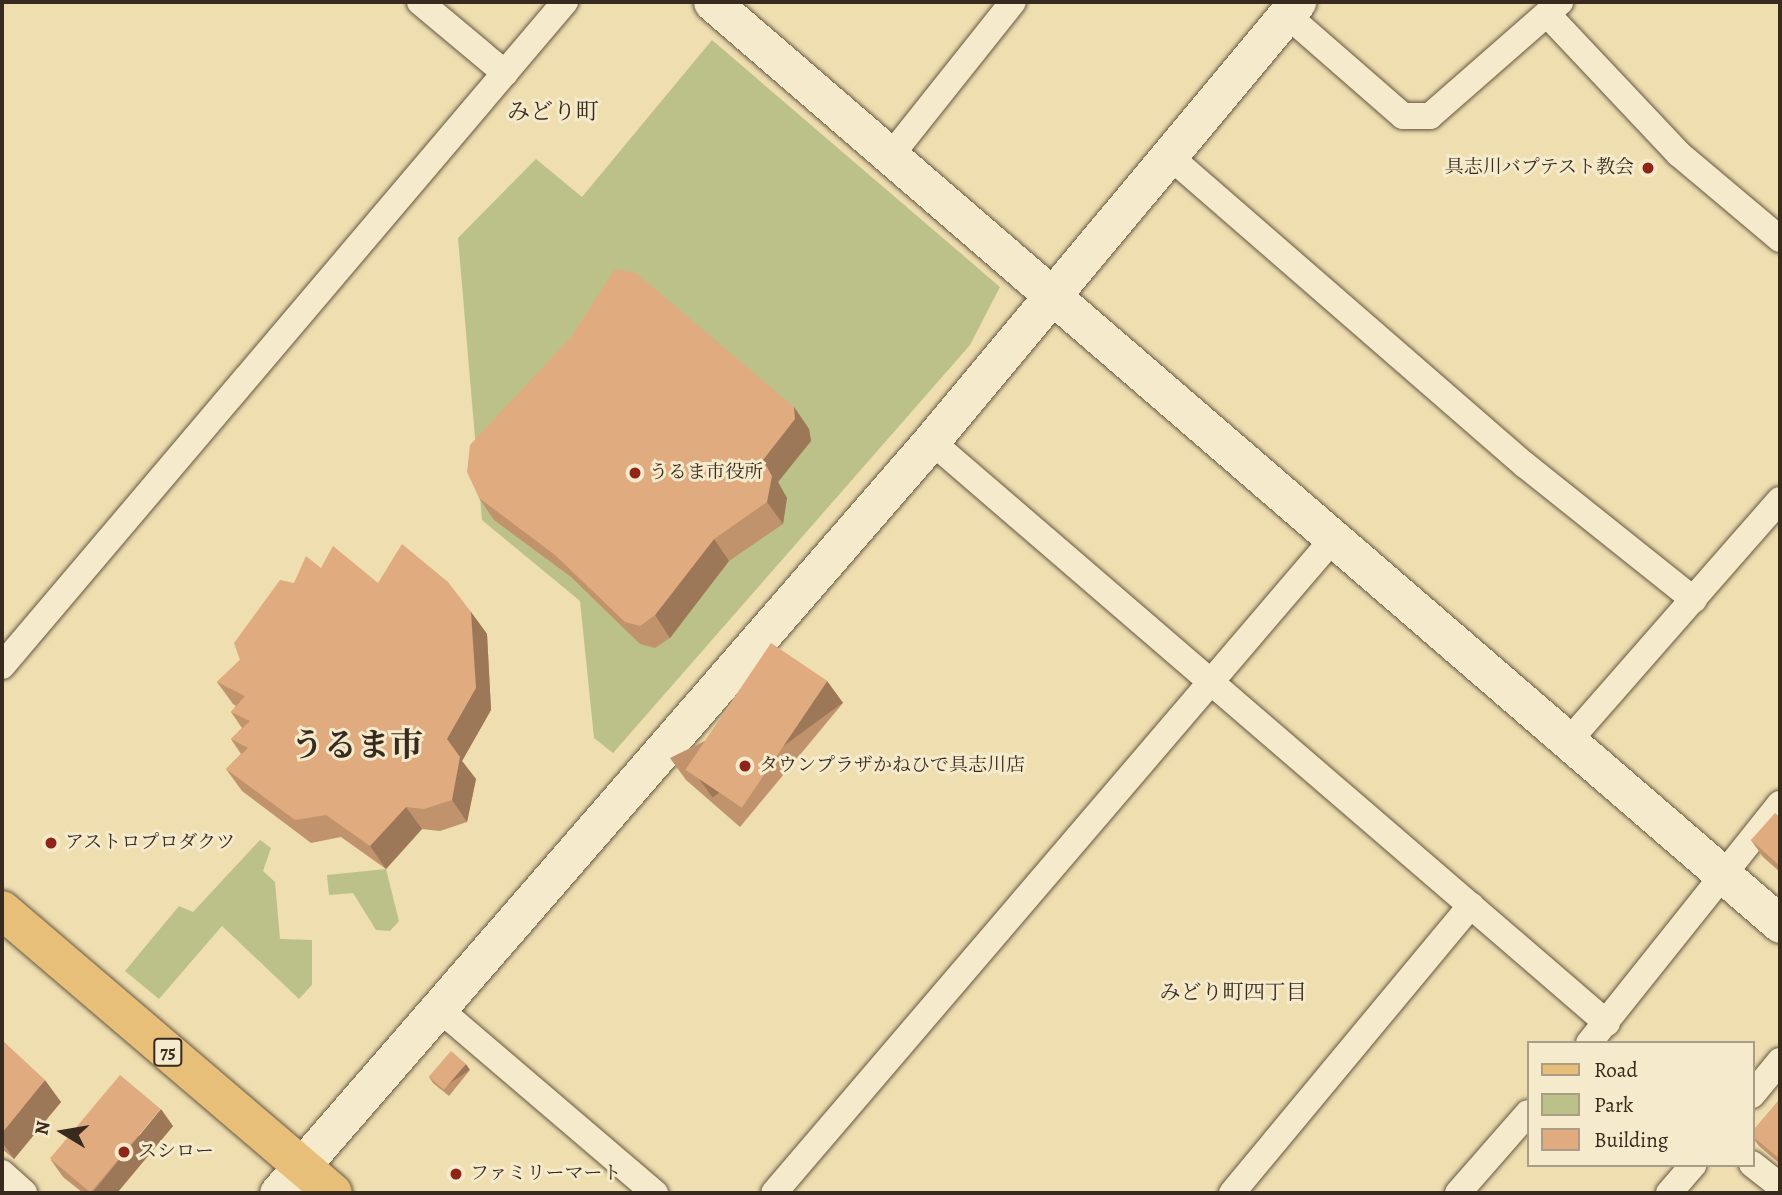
<!DOCTYPE html>
<html>
<head>
<meta charset="utf-8">
<style>
	body { margin:0 }
	#map { position:relative; width:1782px; height:1195px; overflow:hidden; background:#efdeaf; font-family:Alegreya,"Noto Serif JP",serif }
	div>[style] { position:absolute }
	.green>* { inset:0; background:#bbc189 }
	.roads { filter:drop-shadow(0 0 2px #665742) drop-shadow(0 0 2px #665742) }
	.street>* { height:26px; margin:-13px; padding:0 13px; transform-origin:13px; border-radius:13px; background:#f5eacb }
	.secondary>* { height:37px; margin:-18.5px; padding:0 18.5px; transform-origin:18.5px; border-radius:18.5px; background:#f5eacb }
	.primary>* { height:38px; margin:-19px; padding:0 19px; transform-origin:19px; border-radius:19px; background:#e8bf78 }
	.wall>* { inset:0; background:#c1936c }
	.shaded-wall>* { inset:0; background:#9d7858; transform-origin:0 0 }
	.building>* { inset:0; background:#e0ab7e; transform-origin:0 0 }
	.dots>* { width:19px; height:19px; translate:-50% -50%; box-sizing:border-box; border:4px solid #f5eacb; border-radius:50% }
	span { translate:-50% -50%; white-space:nowrap; text-align:center; line-height:1.15; -webkit-text-stroke:6px #f5eacb; paint-order:stroke }
	.shield-label span { padding:2px 5px; background:#f5eacb; border:2px solid; border-radius:5px; -webkit-text-stroke-width:0 }
	.shield-label { font-size:18px; color:#382a1e; font-weight:700 }
	.poi-label { font-size:19px; color:#382a1e }
	.right { translate:-100% -50%; text-align:right }
	.left { translate:0 -50%; text-align:left }
	.neighbourhood-label { font-size:21px; color:#382a1e }
	.quarter-label { font-size:23px; color:#382a1e }
	.town-label { font-size:33px; color:#382a1e; font-weight:700 }
	.frame { position:absolute; inset:0; border:4px solid #382a1e; pointer-events:none }
	.legend { position:absolute; left:1527px; top:1041px; width:228px; height:126px; box-sizing:border-box; background:#f5eacb; border:2px solid #a99d86; margin:0; padding:9px 12px; list-style:none; font-size:21px; color:#382a1e }
	.legend li { display:flex; align-items:center; gap:14px; height:35px }
	.legend b { width:35px; border:2px solid #a99d86 }
	.north { position:absolute; left:28px; top:1097px; width:70px; height:70px; -webkit-text-stroke:5px #f5eacb; paint-order:stroke; rotate:281deg; font-size:19px; font-weight:700; line-height:28px; text-align:center; color:#382a1e }
	.north::after { content:''; display:block; margin:auto; width:24px; height:32px; background:#382a1e; clip-path:polygon(50% 0,100% 100%,50% 72%,0 100%) }
</style>
</head>
<body>
<div id="map">
	<div class="green">
		<div style="clip-path:polygon(712px 40px,1000px 287px,970px 345px,613px 753px,594px 738px,580px 601px,482px 520px,458px 238px,536px 159px,582px 197px)"></div>
		<div style="clip-path:polygon(260px 840px,271px 848px,263px 871px,275px 882px,280px 939px,312px 940px,312px 985px,299px 999px,222px 926px,159px 999px,125px 971px,179px 906px,193px 912px)"></div>
		<div style="clip-path:polygon(386px 869px,399px 921px,390px 931px,376px 930px,353px 893px,329px 895px,327px 875px)"></div>
	</div>
	<div class="roads">
		<div class="street">
			<div style="left:420px;top:2px;width:111px;rotate:39.9deg"></div>
			<div style="left:1286px;top:14px;width:155px;rotate:41.1deg"></div>
			<div style="left:1403px;top:116px;width:27px"></div>
			<div style="left:1430px;top:116px;width:173px;rotate:-41.2deg"></div>
			<div style="left:1548px;top:15px;width:191px;rotate:46.7deg"></div>
			<div style="left:1679px;top:154px;width:132px;rotate:40.1deg"></div>
			<div style="left:892px;top:154px;width:194px;rotate:-51.5deg"></div>
			<div style="left:1167px;top:154px;width:474px;rotate:41deg"></div>
			<div style="left:1525px;top:465px;width:216px;rotate:38.6deg"></div>
			<div style="left:931px;top:441px;width:892px;rotate:40.73deg"></div>
			<div style="left:2px;top:666px;width:871px;rotate:-49.71deg"></div>
			<div style="left:1567px;top:743px;width:323px;rotate:-48.8deg"></div>
			<div style="left:437px;top:1007px;width:287px;rotate:40.5deg"></div>
			<div style="left:1589px;top:1043px;width:306px;rotate:-51.4deg"></div>
			<div style="left:1752px;top:1095px;width:44px;rotate:-50.5deg"></div>
			<div style="left:1752px;top:1164px;width:36px;rotate:38deg"></div>
			<div style="left:2px;top:1173px;width:30px;rotate:42deg"></div>
			<div style="left:774px;top:1193px;width:860px;rotate:-49.48deg"></div>
			<div style="left:1232px;top:1193px;width:374px;rotate:-50.3deg"></div>
			<div style="left:1458px;top:1193px;width:106px;rotate:-48.8deg"></div>
			<div style="left:1669px;top:1193px;width:37px;rotate:-49deg"></div>
		</div>
		<div class="secondary">
			<div style="left:712px;top:2px;width:1411px;rotate:40.8deg"></div>
			<div style="left:278px;top:1193px;width:996px;rotate:-49.03deg"></div>
			<div style="left:931px;top:441px;width:572px;rotate:-50.18deg"></div>
		</div>
		<div class="primary">
			<div style="left:2px;top:910px;width:435px;rotate:40.5deg"></div>
		</div>
	</div>
	<div class="wall">
		<div style="clip-path:polygon(794px 407px,809px 429px,811px 441px,778px 482px,787px 498px,783px 524px,729px 561px,670px 638px,655px 648px,640px 644px,571px 577px,494px 520px,479px 498px)"></div>
		<div style="clip-path:polygon(321px 568px,378px 583px,471px 612px,487px 634px,491px 710px,462px 761px,476px 779px,467px 822px,440px 831px,422px 829px,386px 869px,341px 837px,311px 843px,242px 791px,226px 769px,241px 754px,231px 739px,242px 728px,231px 712px,236px 706px,233px 704px,217px 682px,240px 660px,294px 583px)"></div>
		<div style="clip-path:polygon(827px 681px,843px 703px,740px 827px,686px 780px,670px 758px)"></div>
		<div style="clip-path:polygon(1780px 817px,1780px 872px,1763px 857px,1751px 840px)"></div>
		<div style="clip-path:polygon(2px 1040px,61px 1102px,14px 1159px,2px 1149px)"></div>
		<div style="clip-path:polygon(470px 1070px,449px 1096px,433px 1083px,429px 1077px)"></div>
		<div style="clip-path:polygon(1780px 1099px,1780px 1164px,1759px 1146px,1752px 1137px,1752px 1132px)"></div>
		<div style="clip-path:polygon(173px 1126px,117px 1193px,83px 1193px,63px 1177px,51px 1160px)"></div>
	</div>
	<div class="shaded-wall">
		<div style="clip-path:polygon(794px 407px,809px 429px,811px 441px,778px 482px,787px 498px,783px 524px,767px 502px,763px 460px)"></div>
		<div style="clip-path:polygon(714px 539px,729px 561px,670px 638px,655px 615px)"></div>
		<div style="clip-path:polygon(471px 612px,487px 634px,491px 710px,462px 761px,476px 779px,467px 822px,452px 800px,447px 739px)"></div>
		<div style="left:827px;top:681px;width:27px;height:161px;rotate:54deg"></div>
		<div style="clip-path:polygon(406px 807px,422px 829px,386px 869px,370px 846px)"></div>
		<div style="left:466px;top:1064px;width:7px;height:33px;rotate:56deg"></div>
		<div style="clip-path:polygon(45px 1080px,61px 1102px,14px 1159px,2px 1142px,2px 1133px)"></div>
		<div style="clip-path:polygon(161px 1109px,173px 1126px,117px 1193px,92px 1193px)"></div>
	</div>
	<div class="building">
		<div style="clip-path:polygon(615px 269px,636px 273px,794px 407px,795px 419px,763px 460px,772px 476px,767px 502px,714px 539px,655px 615px,640px 626px,625px 622px,555px 555px,479px 498px,467px 472px,470px 445px,571px 337px)"></div>
		<div style="clip-path:polygon(402px 544px,448px 582px,471px 612px,476px 688px,447px 739px,460px 757px,452px 800px,424px 809px,406px 807px,370px 846px,326px 815px,295px 820px,226px 769px,248px 748px,231px 739px,250px 721px,231px 712px,245px 696px,217px 682px,240px 660px,234px 643px,280px 580px,294px 583px,306px 556px,321px 568px,333px 546px,378px 583px)"></div>
		<div style="left:771px;top:643px;width:68px;height:153px;rotate:34deg"></div>
		<div style="clip-path:polygon(1775px 813px,1780px 817px,1780px 866px,1751px 840px)"></div>
		<div style="clip-path:polygon(2px 1040px,45px 1080px,2px 1133px)"></div>
		<div style="left:451px;top:1051px;width:20px;height:34px;rotate:41deg"></div>
		<div style="left:120px;top:1075px;width:53px;height:109px;rotate:40deg"></div>
		<div style="clip-path:polygon(1780px 1099px,1780px 1159px,1752px 1136px,1752px 1132px)"></div>
	</div>
	<div class="dots">
		<div style="left:1648px;top:168px;background:#8f2418"></div>
		<div style="left:635px;top:473px;background:#8f2418"></div>
		<div style="left:745px;top:766px;background:#8f2418"></div>
		<div style="left:51px;top:843px;background:#8f2418"></div>
		<div style="left:124px;top:1152px;background:#8f2418"></div>
		<div style="left:456px;top:1174px;background:#8f2418"></div>
	</div>
	<div class="shield-label">
		<span style="left:168px;top:1052px">75</span>
	</div>
	<div class="poi-label">
		<span class="right" style="left:1634px;top:168px">具志川バプテスト教会</span>
		<span class="left" style="left:649px;top:473px">うるま市役所</span>
		<span class="left" style="left:759px;top:766px">タウンプラザかねひで具志川店</span>
		<span class="left" style="left:65px;top:843px">アストロプロダクツ</span>
		<span class="left" style="left:138px;top:1152px">スシロー</span>
		<span class="left" style="left:470px;top:1174px">ファミリーマート</span>
	</div>
	<div class="neighbourhood-label">
		<span style="left:1233px;top:992px">みどり町四丁目</span>
	</div>
	<div class="quarter-label">
		<span style="left:553px;top:112px">みどり町</span>
	</div>
	<div class="town-label">
		<span style="left:357px;top:745px">うるま市</span>
	</div>
	<div class="frame"></div>
	<ul class="legend">
	<li><b style="height:9px;background:#e8bf78"></b>Road</li>
	<li><b style="height:19px;background:#bbc189"></b>Park</li>
	<li><b style="height:19px;background:#e0ab7e"></b>Building</li>
	</ul>
	<div class="north">N</div>
</div>
</body>
</html>
